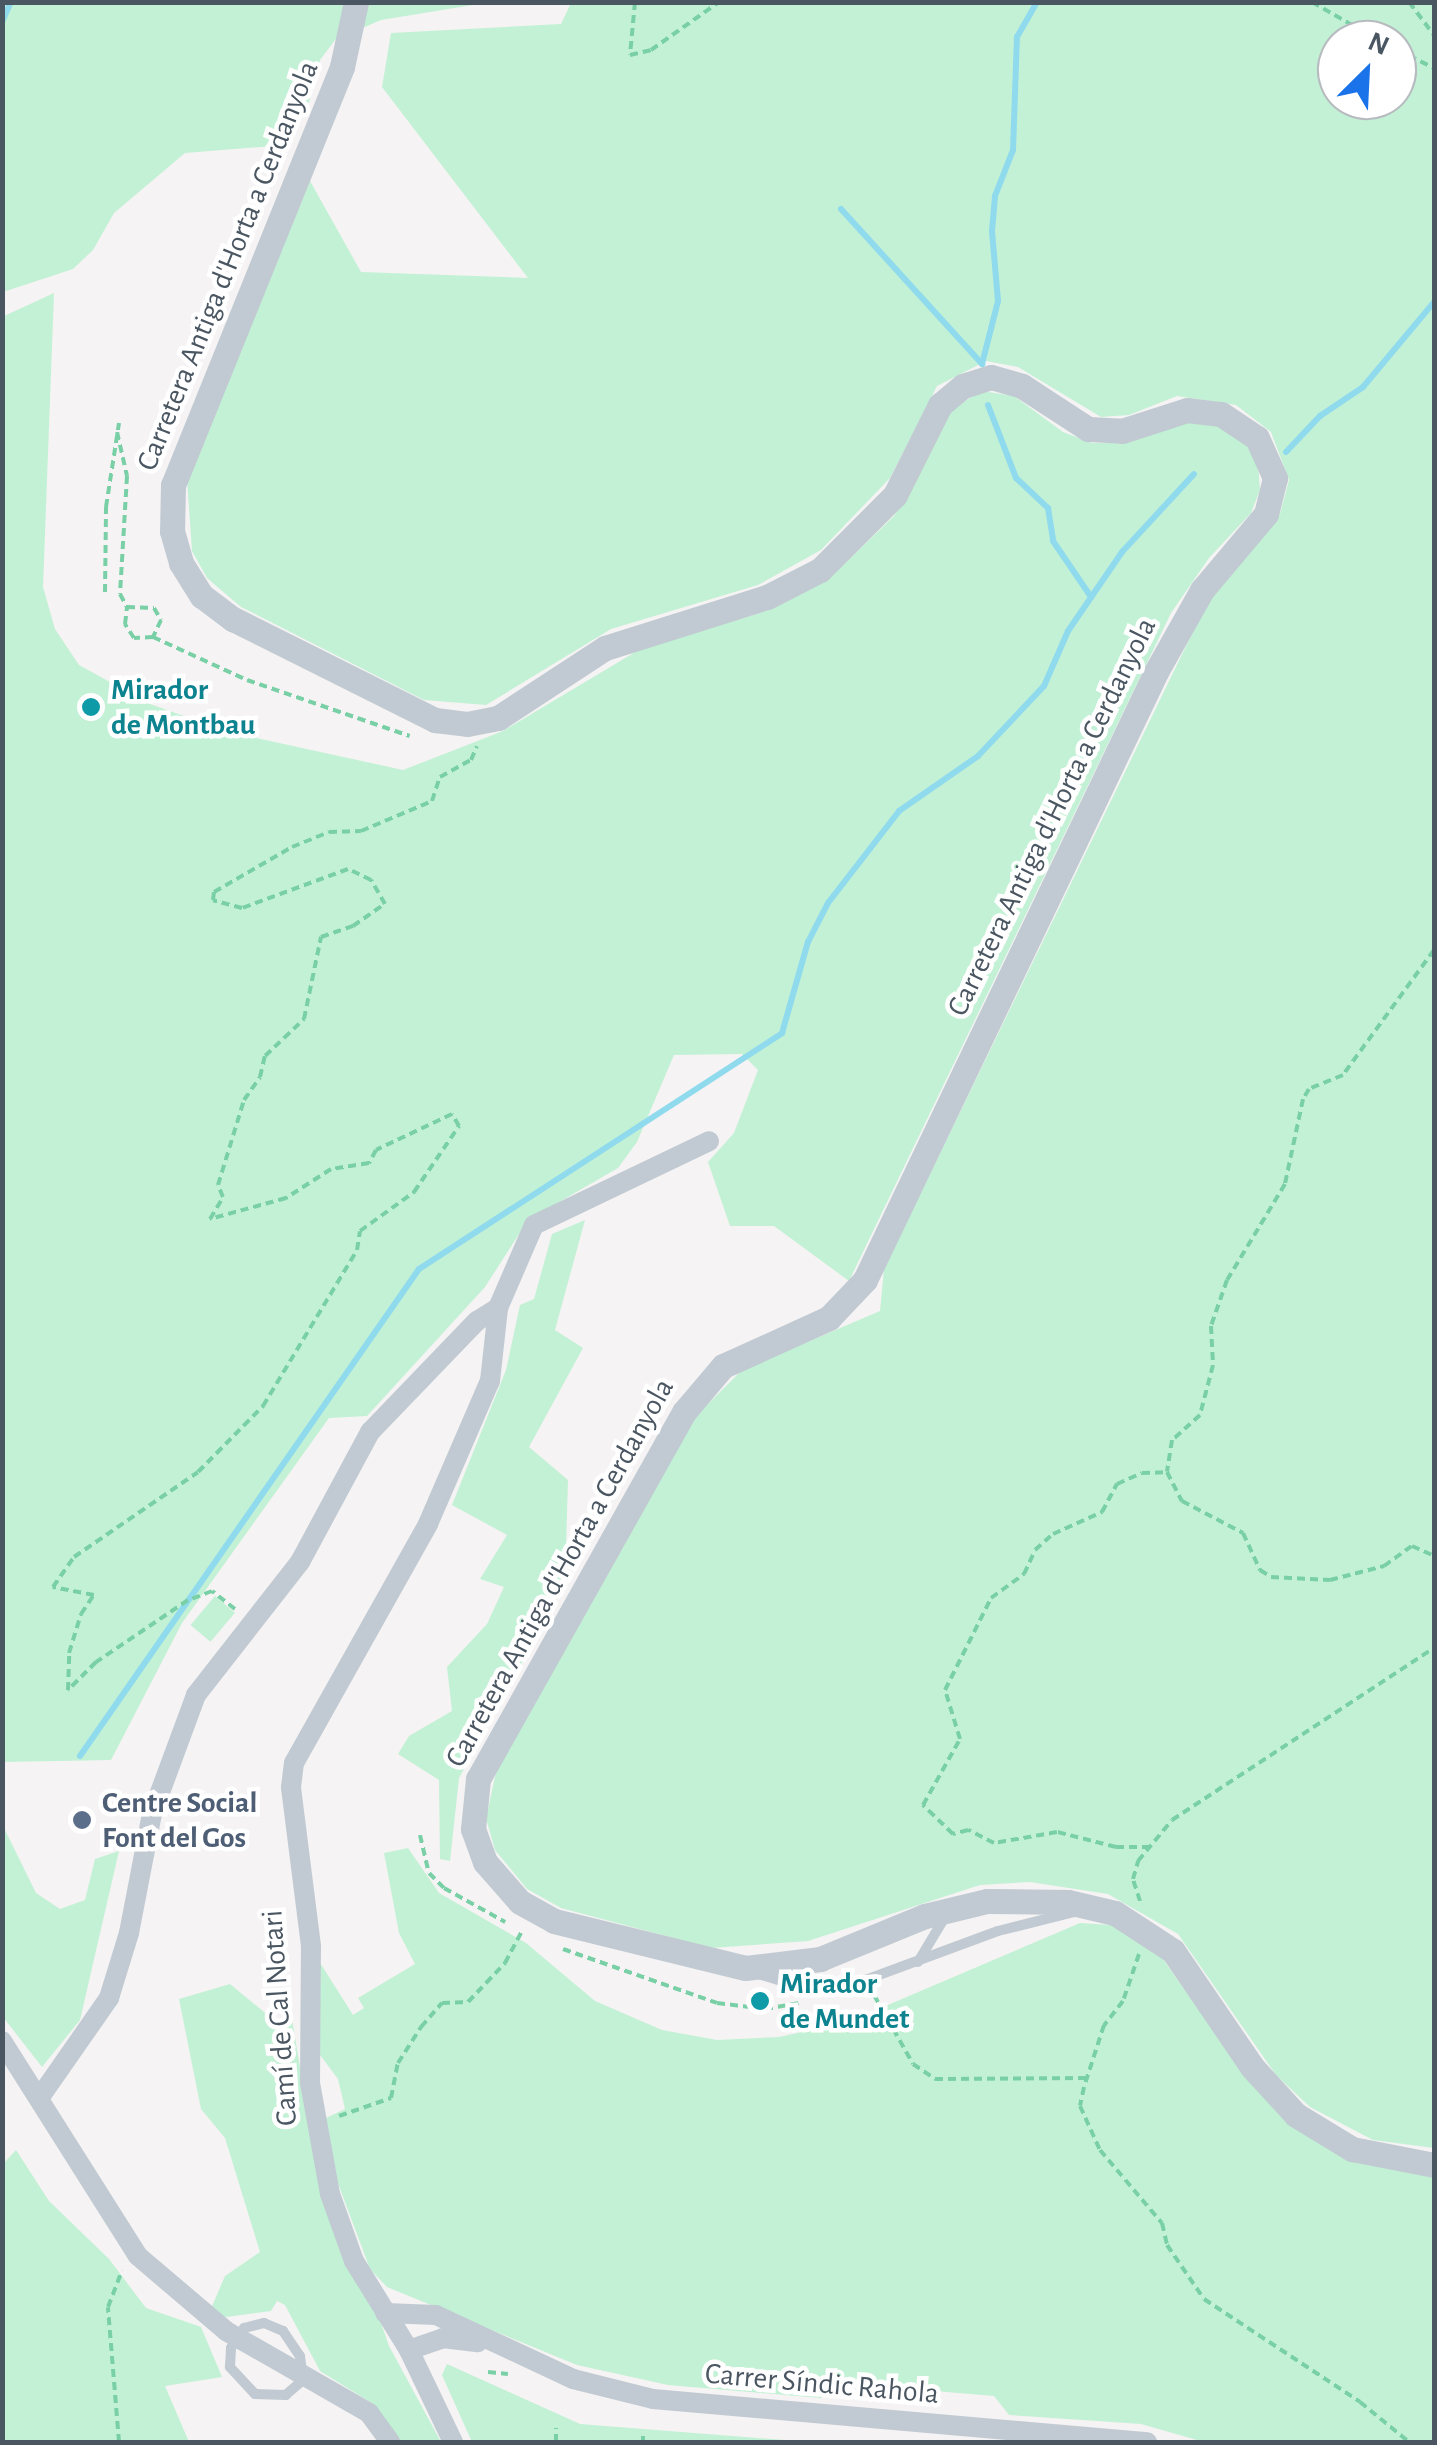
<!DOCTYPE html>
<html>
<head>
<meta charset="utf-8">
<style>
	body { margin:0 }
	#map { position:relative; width:1437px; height:2445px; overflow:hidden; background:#f5f3f3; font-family:"Alegreya Sans",sans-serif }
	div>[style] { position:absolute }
	.green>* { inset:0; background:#c3f1d5; transform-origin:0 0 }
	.stream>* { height:6px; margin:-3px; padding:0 3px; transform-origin:3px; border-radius:3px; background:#90daee }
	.path>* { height:4px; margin-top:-2px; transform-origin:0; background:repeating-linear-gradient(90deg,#7ad0a6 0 8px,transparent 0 13px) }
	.service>* { height:10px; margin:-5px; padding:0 5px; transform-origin:5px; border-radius:5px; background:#c1cad2 }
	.minor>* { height:20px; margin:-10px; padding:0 10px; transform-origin:10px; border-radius:10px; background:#c1cad2 }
	.tertiary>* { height:25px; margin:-12.5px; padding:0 12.5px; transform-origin:12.5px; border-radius:12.5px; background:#c1cad2 }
	.dots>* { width:28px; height:28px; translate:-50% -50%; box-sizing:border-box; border:5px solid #fff; border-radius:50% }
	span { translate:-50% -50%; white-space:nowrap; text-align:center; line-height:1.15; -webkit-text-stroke:9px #fff; paint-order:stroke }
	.street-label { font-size:30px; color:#4a5661 }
	.culture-label { font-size:30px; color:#0d838f; font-weight:700 }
	.left { translate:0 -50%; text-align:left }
	.service-label { font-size:30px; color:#4e5e75; font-weight:700 }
	.frame { position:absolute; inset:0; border:5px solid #4a5661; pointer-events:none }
	.north { position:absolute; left:1317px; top:20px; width:100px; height:100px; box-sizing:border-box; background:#fff; border:2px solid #b7bbc0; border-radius:50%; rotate:24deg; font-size:28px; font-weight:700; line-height:40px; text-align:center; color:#4a5661 }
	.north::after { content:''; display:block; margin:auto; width:35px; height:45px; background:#1a73e8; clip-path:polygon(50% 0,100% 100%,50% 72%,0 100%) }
</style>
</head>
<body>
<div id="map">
	<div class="green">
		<div style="clip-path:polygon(3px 3px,485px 3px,381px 20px,335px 40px,320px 60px,309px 102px,273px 146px,185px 153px,114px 213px,93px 250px,73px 269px,3px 292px)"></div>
		<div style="clip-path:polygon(evenodd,571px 3px,1434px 3px,1434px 2148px,1373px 2140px,1310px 2107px,1276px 2075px,1178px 1934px,1108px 1894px,1030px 1882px,980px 1885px,808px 1941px,711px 1948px,561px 1908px,527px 1889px,495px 1850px,486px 1818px,497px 1768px,693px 1419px,742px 1370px,880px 1311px,884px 1269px,1188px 642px,1211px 598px,1280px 514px,1289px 480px,1271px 432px,1236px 405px,1177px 396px,1129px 415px,1101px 417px,1018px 367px,986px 361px,937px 386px,890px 478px,821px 550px,758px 585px,611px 629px,486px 705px,424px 700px,241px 607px,207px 578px,192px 551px,187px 479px,310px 181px,361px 272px,528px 278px,382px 87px,391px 33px,561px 24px,571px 3px,1337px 40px,1397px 40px,1397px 100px,1337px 100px,1337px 40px)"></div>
		<div style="clip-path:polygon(54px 293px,43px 587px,55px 629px,79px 665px,150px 704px,229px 732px,403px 770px,503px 731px,642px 648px,760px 613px,834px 574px,894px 516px,953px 408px,982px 391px,1014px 396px,1063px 432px,1092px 443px,1115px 443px,1187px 421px,1213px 422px,1245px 442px,1258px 464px,1260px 490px,1251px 513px,1209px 558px,1171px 613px,849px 1281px,774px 1226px,730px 1226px,708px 1162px,734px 1133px,758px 1070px,742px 1054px,674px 1055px,637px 1142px,618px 1168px,528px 1220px,485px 1287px,367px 1416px,329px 1418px,182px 1623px,111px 1760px,3px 1762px,2px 317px)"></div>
		<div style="clip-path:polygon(585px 1220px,555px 1330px,583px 1348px,529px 1447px,568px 1480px,565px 1583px,459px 1778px,450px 1861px,440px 1859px,439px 1780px,398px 1754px,409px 1736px,452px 1711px,447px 1667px,487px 1624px,504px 1587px,480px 1579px,507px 1535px,452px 1505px,506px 1370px,520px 1305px,534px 1299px,552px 1234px)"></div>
		<div style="left:215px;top:1596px;width:26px;height:38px;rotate:40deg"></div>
		<div style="clip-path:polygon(3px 1826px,36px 1893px,60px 1909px,85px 1900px,95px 1859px,119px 1851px,80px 2020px,42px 2067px,3px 2017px)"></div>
		<div style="clip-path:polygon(408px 1848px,439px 1893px,526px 1943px,595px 2001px,662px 2030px,717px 2040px,779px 2037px,848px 2022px,1080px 1923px,1111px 1925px,1163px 1959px,1246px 2077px,1294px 2126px,1358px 2162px,1434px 2176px,1434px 2442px,1204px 2442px,1141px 2424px,1009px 2415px,994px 2396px,841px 2383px,821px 2398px,668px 2385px,577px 2365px,387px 2287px,370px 2269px,336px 2178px,326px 2118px,345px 2109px,338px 2079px,317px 2051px,317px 1958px,353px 2015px,364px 2008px,358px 1998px,415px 1964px,399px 1933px,384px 1853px)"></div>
		<div style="clip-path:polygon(230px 1984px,275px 2021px,292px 2019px,307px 2110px,389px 2346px,441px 2442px,400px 2442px,375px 2405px,320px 2371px,285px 2305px,277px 2301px,271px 2311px,226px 2317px,210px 2311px,225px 2276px,260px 2252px,225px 2138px,201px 2109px,179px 1999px)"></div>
		<div style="clip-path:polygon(16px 2150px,49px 2201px,109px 2259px,146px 2308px,201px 2327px,222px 2377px,165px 2386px,189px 2442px,3px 2442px,2px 2165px)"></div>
		<div style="clip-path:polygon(447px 2364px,580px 2424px,810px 2442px,472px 2442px,442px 2375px)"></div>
	</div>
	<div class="stream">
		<div style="left:2px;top:22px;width:22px;rotate:-66deg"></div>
		<div style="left:841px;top:209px;width:210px;rotate:47.7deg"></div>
		<div style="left:982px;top:364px;width:65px;rotate:-75.7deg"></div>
		<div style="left:998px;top:301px;width:70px;rotate:-94.9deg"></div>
		<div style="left:992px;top:231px;width:35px;rotate:-85deg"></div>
		<div style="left:995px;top:196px;width:49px;rotate:-68.6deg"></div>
		<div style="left:1013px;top:150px;width:113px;rotate:-88deg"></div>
		<div style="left:1017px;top:37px;width:40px;rotate:-60.3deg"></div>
		<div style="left:988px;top:405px;width:78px;rotate:69deg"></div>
		<div style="left:1016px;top:478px;width:44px;rotate:43.2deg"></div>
		<div style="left:1048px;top:508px;width:33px;rotate:81deg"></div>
		<div style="left:1053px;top:541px;width:68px;rotate:55.8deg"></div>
		<div style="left:1286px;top:452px;width:50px;rotate:-46.6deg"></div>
		<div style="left:1320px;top:416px;width:52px;rotate:-34deg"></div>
		<div style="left:1363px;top:387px;width:111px;rotate:-50.1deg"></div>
		<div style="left:80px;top:1756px;width:593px;rotate:-55.16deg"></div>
		<div style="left:419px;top:1269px;width:433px;rotate:-33deg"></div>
		<div style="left:782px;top:1033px;width:95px;rotate:-74.1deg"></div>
		<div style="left:808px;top:942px;width:44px;rotate:-62.9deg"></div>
		<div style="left:828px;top:903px;width:116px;rotate:-52.3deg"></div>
		<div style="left:899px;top:811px;width:96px;rotate:-34.8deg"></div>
		<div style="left:978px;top:756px;width:96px;rotate:-46.7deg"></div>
		<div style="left:1044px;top:686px;width:60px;rotate:-66.4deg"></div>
		<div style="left:1068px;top:631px;width:96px;rotate:-55.6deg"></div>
		<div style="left:1122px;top:552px;width:106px;rotate:-47.3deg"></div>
	</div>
	<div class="path">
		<div style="left:635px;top:2px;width:53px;rotate:95.4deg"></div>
		<div style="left:630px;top:55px;width:22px;rotate:-13deg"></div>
		<div style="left:651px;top:50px;width:83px;rotate:-35.2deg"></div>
		<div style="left:1312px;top:2px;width:76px;rotate:29.9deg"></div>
		<div style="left:1409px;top:2px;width:41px;rotate:52.9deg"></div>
		<div style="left:1397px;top:50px;width:41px;rotate:25.9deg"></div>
		<div style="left:117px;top:432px;width:45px;rotate:77.2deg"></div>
		<div style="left:127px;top:476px;width:118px;rotate:93.4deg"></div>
		<div style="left:120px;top:594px;width:15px;rotate:62deg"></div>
		<div style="left:127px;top:607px;width:27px;rotate:2deg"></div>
		<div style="left:154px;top:608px;width:14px;rotate:60deg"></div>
		<div style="left:161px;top:620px;width:19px;rotate:115deg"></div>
		<div style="left:153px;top:637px;width:19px;rotate:177deg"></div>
		<div style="left:134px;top:638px;width:17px;rotate:-123deg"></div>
		<div style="left:125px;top:624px;width:17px;rotate:-83deg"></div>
		<div style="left:105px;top:592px;width:85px;rotate:-89.3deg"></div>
		<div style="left:106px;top:507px;width:85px;rotate:-81.2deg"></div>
		<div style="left:153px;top:637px;width:103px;rotate:24.6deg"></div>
		<div style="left:247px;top:680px;width:172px;rotate:19deg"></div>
		<div style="left:1434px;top:950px;width:155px;rotate:126.1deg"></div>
		<div style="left:1343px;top:1075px;width:37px;rotate:158deg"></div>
		<div style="left:1309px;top:1089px;width:12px;rotate:121deg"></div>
		<div style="left:1303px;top:1099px;width:87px;rotate:102deg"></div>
		<div style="left:1285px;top:1184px;width:112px;rotate:121.1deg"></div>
		<div style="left:1227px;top:1280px;width:49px;rotate:109.2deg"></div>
		<div style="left:1211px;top:1326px;width:39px;rotate:87deg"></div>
		<div style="left:1213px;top:1365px;width:52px;rotate:104.6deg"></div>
		<div style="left:1200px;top:1415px;width:38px;rotate:138deg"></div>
		<div style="left:1172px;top:1440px;width:32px;rotate:99deg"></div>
		<div style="left:1167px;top:1472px;width:33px;rotate:63deg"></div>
		<div style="left:1182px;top:1501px;width:69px;rotate:27.7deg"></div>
		<div style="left:1243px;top:1533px;width:41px;rotate:65.3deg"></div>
		<div style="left:1260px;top:1570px;width:13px;rotate:32deg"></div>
		<div style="left:1271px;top:1577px;width:59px;rotate:2.9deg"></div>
		<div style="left:1330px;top:1580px;width:56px;rotate:-14.5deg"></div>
		<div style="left:1384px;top:1566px;width:34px;rotate:-36deg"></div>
		<div style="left:1412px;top:1546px;width:24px;rotate:24deg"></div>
		<div style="left:235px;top:1609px;width:29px;rotate:-142deg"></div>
		<div style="left:212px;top:1591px;width:26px;rotate:159deg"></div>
		<div style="left:188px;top:1600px;width:111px;rotate:146deg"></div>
		<div style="left:96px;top:1662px;width:40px;rotate:135deg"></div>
		<div style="left:68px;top:1690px;width:37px;rotate:-88deg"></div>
		<div style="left:69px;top:1653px;width:41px;rotate:-72.9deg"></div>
		<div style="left:81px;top:1614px;width:23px;rotate:-56deg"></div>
		<div style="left:94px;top:1595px;width:42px;rotate:-169deg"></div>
		<div style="left:53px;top:1587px;width:37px;rotate:-55deg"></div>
		<div style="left:74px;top:1557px;width:150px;rotate:-34.4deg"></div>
		<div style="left:198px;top:1472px;width:93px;rotate:-45.4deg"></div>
		<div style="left:263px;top:1406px;width:182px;rotate:-58.9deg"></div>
		<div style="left:357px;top:1250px;width:19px;rotate:-81deg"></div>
		<div style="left:360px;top:1231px;width:67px;rotate:-35.8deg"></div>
		<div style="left:414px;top:1192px;width:80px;rotate:-55.7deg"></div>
		<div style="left:459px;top:1126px;width:14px;rotate:-120deg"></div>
		<div style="left:452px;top:1114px;width:84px;rotate:154.7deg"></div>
		<div style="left:376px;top:1150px;width:15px;rotate:118deg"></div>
		<div style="left:369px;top:1163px;width:38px;rotate:171deg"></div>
		<div style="left:331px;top:1169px;width:54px;rotate:147.2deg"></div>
		<div style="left:286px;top:1198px;width:79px;rotate:164.6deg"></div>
		<div style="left:210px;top:1219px;width:26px;rotate:-59deg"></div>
		<div style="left:223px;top:1197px;width:13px;rotate:-113deg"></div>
		<div style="left:218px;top:1185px;width:89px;rotate:-73deg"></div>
		<div style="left:244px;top:1100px;width:28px;rotate:-55deg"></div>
		<div style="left:260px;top:1077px;width:22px;rotate:-77deg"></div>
		<div style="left:265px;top:1056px;width:54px;rotate:-43.5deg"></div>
		<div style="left:304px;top:1019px;width:84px;rotate:-78.3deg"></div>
		<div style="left:321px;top:937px;width:34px;rotate:-19deg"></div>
		<div style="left:353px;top:926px;width:39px;rotate:-35deg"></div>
		<div style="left:385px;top:904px;width:28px;rotate:-120deg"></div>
		<div style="left:371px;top:880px;width:25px;rotate:-154deg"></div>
		<div style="left:348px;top:869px;width:113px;rotate:159.8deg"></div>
		<div style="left:242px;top:908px;width:30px;rotate:-165deg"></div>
		<div style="left:213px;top:900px;width:8px;rotate:-83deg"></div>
		<div style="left:214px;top:892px;width:90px;rotate:-30deg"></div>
		<div style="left:292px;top:847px;width:40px;rotate:-22deg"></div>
		<div style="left:329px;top:832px;width:32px;rotate:-2deg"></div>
		<div style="left:361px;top:831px;width:77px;rotate:-22.9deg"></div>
		<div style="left:432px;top:801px;width:25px;rotate:-72deg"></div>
		<div style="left:440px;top:777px;width:35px;rotate:-29deg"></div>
		<div style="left:471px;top:760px;width:15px;rotate:-67deg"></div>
		<div style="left:420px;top:1835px;width:39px;rotate:77deg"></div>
		<div style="left:429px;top:1873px;width:21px;rotate:45deg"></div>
		<div style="left:444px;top:1888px;width:70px;rotate:29.1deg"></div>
		<div style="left:1150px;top:1847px;width:34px;rotate:180deg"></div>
		<div style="left:1116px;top:1847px;width:61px;rotate:-165.7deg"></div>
		<div style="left:1057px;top:1832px;width:64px;rotate:170.1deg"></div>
		<div style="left:994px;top:1843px;width:29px;rotate:-153deg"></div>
		<div style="left:968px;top:1830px;width:16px;rotate:165deg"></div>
		<div style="left:953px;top:1834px;width:42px;rotate:-136deg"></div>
		<div style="left:923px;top:1805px;width:76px;rotate:-60.7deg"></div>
		<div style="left:960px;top:1739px;width:51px;rotate:-107deg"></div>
		<div style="left:945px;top:1690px;width:103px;rotate:-63.4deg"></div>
		<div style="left:991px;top:1598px;width:41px;rotate:-36deg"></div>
		<div style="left:1024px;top:1574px;width:26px;rotate:-65deg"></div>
		<div style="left:1035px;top:1550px;width:24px;rotate:-42deg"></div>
		<div style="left:1053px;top:1534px;width:54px;rotate:-24.2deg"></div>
		<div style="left:1102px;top:1512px;width:32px;rotate:-62deg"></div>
		<div style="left:1117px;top:1484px;width:27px;rotate:-24deg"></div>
		<div style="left:1142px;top:1473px;width:25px;rotate:-2deg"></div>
		<div style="left:1140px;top:1901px;width:23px;rotate:-108deg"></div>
		<div style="left:1133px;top:1879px;width:19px;rotate:-74deg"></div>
		<div style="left:1138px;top:1861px;width:53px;rotate:-50.3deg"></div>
		<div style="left:1172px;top:1820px;width:313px;rotate:-33.3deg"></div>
		<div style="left:563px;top:1949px;width:163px;rotate:19.3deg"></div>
		<div style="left:717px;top:2003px;width:48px;rotate:7.1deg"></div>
		<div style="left:765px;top:2009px;width:35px;rotate:-10deg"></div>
		<div style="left:1139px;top:1954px;width:50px;rotate:108.8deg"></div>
		<div style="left:1123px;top:2001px;width:31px;rotate:128deg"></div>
		<div style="left:1104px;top:2025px;width:65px;rotate:107.9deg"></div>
		<div style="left:1084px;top:2087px;width:19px;rotate:102deg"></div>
		<div style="left:1080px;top:2106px;width:48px;rotate:65.6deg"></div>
		<div style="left:1100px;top:2150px;width:96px;rotate:49.7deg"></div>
		<div style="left:1162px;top:2223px;width:23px;rotate:77deg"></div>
		<div style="left:1167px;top:2245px;width:65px;rotate:55.6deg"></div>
		<div style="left:1204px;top:2299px;width:187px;rotate:33.4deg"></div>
		<div style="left:1360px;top:2402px;width:63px;rotate:39.2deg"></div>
		<div style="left:874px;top:1995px;width:79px;rotate:60.5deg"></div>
		<div style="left:913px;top:2064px;width:27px;rotate:34deg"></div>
		<div style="left:935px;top:2079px;width:152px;rotate:-0.4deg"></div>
		<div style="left:339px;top:2116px;width:55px;rotate:-19.1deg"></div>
		<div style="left:391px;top:2098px;width:36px;rotate:-79deg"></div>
		<div style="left:398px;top:2063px;width:43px;rotate:-57.4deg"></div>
		<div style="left:421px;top:2027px;width:32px;rotate:-49deg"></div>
		<div style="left:442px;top:2003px;width:26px;rotate:-2deg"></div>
		<div style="left:468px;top:2002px;width:54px;rotate:-46.5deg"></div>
		<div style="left:505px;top:1963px;width:36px;rotate:-62deg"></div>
		<div style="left:488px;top:2372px;width:20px;rotate:6deg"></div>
		<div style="left:119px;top:2442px;width:135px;rotate:-94.7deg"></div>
		<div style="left:108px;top:2307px;width:39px;rotate:-69deg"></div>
		<div style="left:556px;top:2442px;width:14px;rotate:-90deg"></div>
		<div style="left:643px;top:2442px;width:6px;rotate:-90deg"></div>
	</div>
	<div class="service">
		<div style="left:918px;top:1962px;width:52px;rotate:-59deg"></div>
		<div style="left:755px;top:1973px;width:51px;rotate:17deg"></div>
		<div style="left:804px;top:1988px;width:56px;rotate:-6.1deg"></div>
		<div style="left:860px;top:1982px;width:147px;rotate:-20.3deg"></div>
		<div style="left:998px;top:1931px;width:87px;rotate:-14deg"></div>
		<div style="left:264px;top:2323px;width:21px;rotate:23deg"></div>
		<div style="left:283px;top:2331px;width:30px;rotate:56deg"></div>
		<div style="left:300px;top:2356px;width:24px;rotate:83deg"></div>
		<div style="left:303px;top:2380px;width:23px;rotate:139deg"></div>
		<div style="left:286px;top:2395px;width:31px;rotate:-178deg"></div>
		<div style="left:255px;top:2394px;width:37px;rotate:-133deg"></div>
		<div style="left:230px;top:2367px;width:19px;rotate:-87deg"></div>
		<div style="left:231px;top:2348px;width:24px;rotate:-57deg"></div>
		<div style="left:244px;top:2328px;width:21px;rotate:-14deg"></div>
	</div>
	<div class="minor">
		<div style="left:2px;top:2041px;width:254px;rotate:57.7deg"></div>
		<div style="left:138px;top:2256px;width:116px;rotate:40.4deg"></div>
		<div style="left:226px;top:2331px;width:165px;rotate:29.8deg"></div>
		<div style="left:369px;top:2413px;width:36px;rotate:54deg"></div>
		<div style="left:40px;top:2097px;width:121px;rotate:-55.1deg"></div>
		<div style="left:109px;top:1998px;width:68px;rotate:-72.9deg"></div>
		<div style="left:129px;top:1933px;width:121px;rotate:-79.1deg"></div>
		<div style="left:152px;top:1814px;width:127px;rotate:-69.7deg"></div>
		<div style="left:196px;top:1695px;width:169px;rotate:-52deg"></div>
		<div style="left:300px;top:1562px;width:148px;rotate:-61.7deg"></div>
		<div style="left:370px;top:1432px;width:154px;rotate:-46.1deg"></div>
		<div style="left:477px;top:1321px;width:25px;rotate:-32deg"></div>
		<div style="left:498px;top:1308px;width:90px;rotate:-66.6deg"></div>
		<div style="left:534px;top:1225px;width:194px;rotate:-25.6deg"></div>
		<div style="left:385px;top:2313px;width:51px;rotate:2.2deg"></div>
		<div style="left:436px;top:2315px;width:151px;rotate:25deg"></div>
		<div style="left:573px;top:2379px;width:82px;rotate:14deg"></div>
		<div style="left:653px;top:2399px;width:496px;rotate:5deg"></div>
		<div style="left:409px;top:2350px;width:36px;rotate:-19deg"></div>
		<div style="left:443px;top:2338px;width:35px;rotate:7deg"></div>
		<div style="left:453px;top:2442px;width:102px;rotate:-115.6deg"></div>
		<div style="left:409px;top:2350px;width:105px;rotate:-121.7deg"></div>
		<div style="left:354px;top:2261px;width:71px;rotate:-109.7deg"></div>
		<div style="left:330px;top:2194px;width:113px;rotate:-100.2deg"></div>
		<div style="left:310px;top:2083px;width:137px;rotate:-89.6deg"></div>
		<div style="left:311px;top:1946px;width:160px;rotate:-97.2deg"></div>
		<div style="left:291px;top:1787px;width:24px;rotate:-83deg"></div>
		<div style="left:294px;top:1763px;width:274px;rotate:-60.7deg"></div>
		<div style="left:428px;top:1524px;width:156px;rotate:-66.6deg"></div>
		<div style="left:490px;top:1381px;width:73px;rotate:-83.7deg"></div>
	</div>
	<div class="tertiary">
		<div style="left:356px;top:2px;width:66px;rotate:102.2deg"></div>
		<div style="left:342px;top:67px;width:451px;rotate:112deg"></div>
		<div style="left:173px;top:485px;width:46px;rotate:91.2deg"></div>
		<div style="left:172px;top:531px;width:33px;rotate:74deg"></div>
		<div style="left:181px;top:563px;width:39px;rotate:58deg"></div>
		<div style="left:202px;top:596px;width:39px;rotate:37deg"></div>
		<div style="left:233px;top:619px;width:226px;rotate:26.6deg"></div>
		<div style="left:435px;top:720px;width:32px;rotate:7deg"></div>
		<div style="left:467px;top:724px;width:32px;rotate:-11deg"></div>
		<div style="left:498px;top:718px;width:128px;rotate:-33.2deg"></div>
		<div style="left:605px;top:648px;width:170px;rotate:-17.5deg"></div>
		<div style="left:767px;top:597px;width:59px;rotate:-27deg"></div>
		<div style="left:820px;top:570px;width:106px;rotate:-45deg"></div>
		<div style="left:895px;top:495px;width:101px;rotate:-63.4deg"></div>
		<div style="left:940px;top:405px;width:30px;rotate:-40deg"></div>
		<div style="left:963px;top:386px;width:29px;rotate:-18deg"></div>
		<div style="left:991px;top:377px;width:32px;rotate:16deg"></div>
		<div style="left:1022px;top:386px;width:79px;rotate:33.1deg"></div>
		<div style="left:1088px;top:429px;width:34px;rotate:3deg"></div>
		<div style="left:1122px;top:431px;width:68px;rotate:-17.9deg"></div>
		<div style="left:1187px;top:410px;width:34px;rotate:7deg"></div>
		<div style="left:1221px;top:414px;width:43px;rotate:33.7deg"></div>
		<div style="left:1257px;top:438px;width:44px;rotate:65.8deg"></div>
		<div style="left:1275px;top:478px;width:37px;rotate:104deg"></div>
		<div style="left:1266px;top:514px;width:99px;rotate:130.1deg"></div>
		<div style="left:1202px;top:590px;width:94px;rotate:119.3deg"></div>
		<div style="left:1156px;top:672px;width:674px;rotate:115.58deg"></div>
		<div style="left:865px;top:1280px;width:52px;rotate:133.5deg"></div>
		<div style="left:829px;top:1318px;width:116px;rotate:155.6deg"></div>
		<div style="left:723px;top:1366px;width:60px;rotate:130.3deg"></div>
		<div style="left:684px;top:1412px;width:421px;rotate:119.3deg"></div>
		<div style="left:478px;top:1779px;width:50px;rotate:95.7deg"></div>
		<div style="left:473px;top:1829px;width:35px;rotate:70deg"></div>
		<div style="left:485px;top:1862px;width:53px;rotate:48.8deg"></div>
		<div style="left:520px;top:1902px;width:39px;rotate:29deg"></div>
		<div style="left:554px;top:1921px;width:197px;rotate:13.8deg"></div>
		<div style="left:745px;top:1968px;width:76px;rotate:-6.8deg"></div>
		<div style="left:820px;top:1959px;width:113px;rotate:-22.3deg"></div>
		<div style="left:925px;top:1916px;width:64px;rotate:-13.6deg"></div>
		<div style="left:987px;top:1901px;width:81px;rotate:0.7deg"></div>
		<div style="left:1068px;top:1902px;width:48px;rotate:13.2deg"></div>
		<div style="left:1115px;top:1913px;width:69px;rotate:33.2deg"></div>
		<div style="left:1173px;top:1951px;width:140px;rotate:55.7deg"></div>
		<div style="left:1252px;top:2067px;width:65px;rotate:47.5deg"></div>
		<div style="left:1296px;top:2115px;width:66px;rotate:31.3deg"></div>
		<div style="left:1352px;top:2149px;width:84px;rotate:11deg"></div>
	</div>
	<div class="dots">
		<div style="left:91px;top:707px;background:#0f9aa8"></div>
		<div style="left:82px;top:1820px;background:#5c6f8a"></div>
		<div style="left:760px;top:2001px;background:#0f9aa8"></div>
	</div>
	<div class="street-label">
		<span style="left:228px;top:266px;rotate:-68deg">Carretera Antiga d'Horta a Cerdanyola</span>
		<span style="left:1052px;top:817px;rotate:-64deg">Carretera Antiga d'Horta a Cerdanyola</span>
		<span style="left:560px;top:1573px;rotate:-61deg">Carretera Antiga d'Horta a Cerdanyola</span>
		<span style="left:280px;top:2018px;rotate:-94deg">Camí de Cal Notari</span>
		<span style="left:822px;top:2384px;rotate:5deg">Carrer Síndic Rahola</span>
	</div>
	<div class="culture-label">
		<span class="left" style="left:111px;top:707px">Mirador<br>de Montbau</span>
		<span class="left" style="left:780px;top:2001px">Mirador<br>de Mundet</span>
	</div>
	<div class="service-label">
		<span class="left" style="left:102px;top:1820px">Centre Social<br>Font del Gos</span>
	</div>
	<div class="frame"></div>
	<div class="north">N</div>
</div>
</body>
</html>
